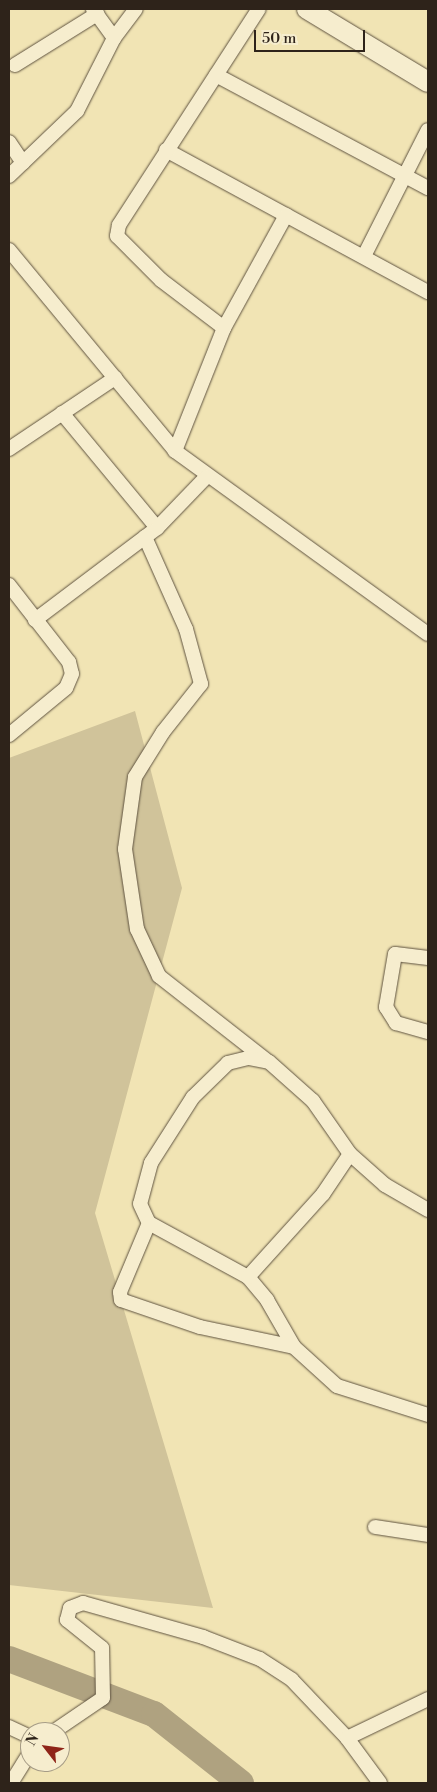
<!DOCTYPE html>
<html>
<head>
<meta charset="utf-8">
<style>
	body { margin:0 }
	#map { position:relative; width:437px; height:1792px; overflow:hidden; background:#f1e4b4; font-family:"Libre Bodoni",serif }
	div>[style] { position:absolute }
	.green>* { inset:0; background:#d0c39a }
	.river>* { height:26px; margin:-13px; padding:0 13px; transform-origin:13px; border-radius:13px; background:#afa280 }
	.roads { filter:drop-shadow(0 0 1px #5f5340) drop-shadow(0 0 1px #5f5340) }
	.street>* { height:14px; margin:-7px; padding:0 7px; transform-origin:7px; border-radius:7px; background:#f6edce }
	.secondary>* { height:20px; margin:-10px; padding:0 10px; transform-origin:10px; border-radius:10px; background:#f6edce }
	span { translate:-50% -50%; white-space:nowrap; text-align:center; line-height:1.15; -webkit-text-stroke:4px #f6edce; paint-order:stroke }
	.frame { position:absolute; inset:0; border:10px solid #2e231a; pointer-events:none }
	.north { position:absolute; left:20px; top:1722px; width:50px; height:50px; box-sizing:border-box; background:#f6edce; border:1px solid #a69c86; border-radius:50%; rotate:300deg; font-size:14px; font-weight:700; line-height:20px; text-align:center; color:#2e231a }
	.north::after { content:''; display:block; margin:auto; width:18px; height:22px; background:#8f2418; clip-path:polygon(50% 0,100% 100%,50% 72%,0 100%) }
	.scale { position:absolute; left:254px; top:30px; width:111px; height:22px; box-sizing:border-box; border:2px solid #2e231a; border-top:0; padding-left:6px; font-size:15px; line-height:18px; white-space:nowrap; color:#2e231a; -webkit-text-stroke:4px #f6edce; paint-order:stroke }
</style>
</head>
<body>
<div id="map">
	<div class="green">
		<div style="clip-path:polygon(135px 711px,182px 888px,95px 1213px,213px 1608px,9px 1585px,9px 758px)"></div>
	</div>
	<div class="river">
		<div style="left:9px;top:1659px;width:155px;rotate:20.8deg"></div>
		<div style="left:154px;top:1714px;width:111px;rotate:38.4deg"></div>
	</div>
	<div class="roads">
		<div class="street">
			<div style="left:93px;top:9px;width:36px;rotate:54deg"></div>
			<div style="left:15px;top:65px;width:97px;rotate:-31.9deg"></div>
			<div style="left:216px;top:75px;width:240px;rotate:28.1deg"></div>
			<div style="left:9px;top:142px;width:25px;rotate:56deg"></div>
			<div style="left:166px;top:150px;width:298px;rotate:28.5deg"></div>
			<div style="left:9px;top:176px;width:94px;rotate:-43.7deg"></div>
			<div style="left:77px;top:111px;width:82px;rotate:-63.1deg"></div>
			<div style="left:114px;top:38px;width:36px;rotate:-53deg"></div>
			<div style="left:9px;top:250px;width:261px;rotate:50.4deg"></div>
			<div style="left:175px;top:451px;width:312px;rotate:35.9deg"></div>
			<div style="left:364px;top:256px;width:141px;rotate:-63.1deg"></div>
			<div style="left:224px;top:328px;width:79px;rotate:-142.7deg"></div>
			<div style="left:161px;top:280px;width:62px;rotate:-135deg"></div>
			<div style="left:117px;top:236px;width:11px;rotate:-80deg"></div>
			<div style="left:119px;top:225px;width:257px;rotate:-57.1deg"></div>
			<div style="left:62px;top:413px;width:149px;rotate:50.4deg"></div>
			<div style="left:9px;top:449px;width:128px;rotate:-33.8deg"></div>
			<div style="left:175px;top:451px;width:132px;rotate:-68.3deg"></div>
			<div style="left:224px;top:328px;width:129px;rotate:-61.2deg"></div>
			<div style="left:145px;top:537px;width:101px;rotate:66deg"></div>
			<div style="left:186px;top:629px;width:57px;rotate:74.7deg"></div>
			<div style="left:201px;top:684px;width:61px;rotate:128.4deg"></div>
			<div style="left:163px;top:732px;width:53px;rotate:121.9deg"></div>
			<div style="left:135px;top:777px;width:73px;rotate:97.9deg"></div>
			<div style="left:125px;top:849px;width:81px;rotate:81.5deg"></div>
			<div style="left:137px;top:929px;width:52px;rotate:64.9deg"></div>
			<div style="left:159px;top:976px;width:136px;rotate:38.1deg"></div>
			<div style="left:9px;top:585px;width:98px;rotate:52.1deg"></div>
			<div style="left:69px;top:662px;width:12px;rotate:76deg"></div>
			<div style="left:72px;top:674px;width:15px;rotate:113deg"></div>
			<div style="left:66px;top:688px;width:74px;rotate:140.5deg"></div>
			<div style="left:35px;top:620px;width:153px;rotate:-37deg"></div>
			<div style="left:157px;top:528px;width:71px;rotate:-46.1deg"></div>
			<div style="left:428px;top:958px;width:33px;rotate:-173deg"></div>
			<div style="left:395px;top:954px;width:54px;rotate:99.6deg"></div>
			<div style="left:386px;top:1007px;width:19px;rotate:58deg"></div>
			<div style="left:396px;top:1023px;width:33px;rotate:16deg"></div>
			<div style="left:428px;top:1210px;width:50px;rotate:-149.8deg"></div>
			<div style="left:385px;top:1185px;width:47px;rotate:-138.5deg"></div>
			<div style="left:350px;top:1154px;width:65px;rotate:-124.9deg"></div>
			<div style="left:313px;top:1101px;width:59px;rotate:-138.4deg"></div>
			<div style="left:269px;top:1062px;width:21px;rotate:-169deg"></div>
			<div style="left:248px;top:1058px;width:21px;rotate:166deg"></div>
			<div style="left:228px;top:1063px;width:49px;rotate:135.8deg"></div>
			<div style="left:193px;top:1097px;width:78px;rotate:122.5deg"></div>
			<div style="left:151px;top:1163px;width:42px;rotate:105deg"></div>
			<div style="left:140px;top:1204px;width:21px;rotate:65deg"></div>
			<div style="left:149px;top:1223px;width:113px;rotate:28.6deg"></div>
			<div style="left:248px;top:1277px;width:30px;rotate:50deg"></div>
			<div style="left:267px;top:1300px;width:54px;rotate:60.1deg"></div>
			<div style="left:294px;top:1347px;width:58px;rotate:42.2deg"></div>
			<div style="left:337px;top:1386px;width:96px;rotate:17.7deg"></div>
			<div style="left:149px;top:1223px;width:75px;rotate:112.8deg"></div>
			<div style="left:120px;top:1292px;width:8px;rotate:83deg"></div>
			<div style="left:121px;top:1300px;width:83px;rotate:18.9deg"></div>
			<div style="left:200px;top:1327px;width:96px;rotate:12deg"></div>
			<div style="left:248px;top:1277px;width:112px;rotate:-47.9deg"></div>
			<div style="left:323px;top:1194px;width:48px;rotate:-56deg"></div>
			<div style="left:375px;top:1527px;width:54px;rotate:8.6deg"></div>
			<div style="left:9px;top:1727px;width:23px;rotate:25deg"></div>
			<div style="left:53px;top:1732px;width:60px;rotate:-34.2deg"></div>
			<div style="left:103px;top:1698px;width:50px;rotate:-91.1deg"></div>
			<div style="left:102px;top:1648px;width:45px;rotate:-141.3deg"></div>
			<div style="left:67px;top:1620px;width:12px;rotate:-76deg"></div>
			<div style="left:70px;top:1608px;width:14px;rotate:-21deg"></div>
			<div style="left:83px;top:1603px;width:125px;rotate:15.8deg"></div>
			<div style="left:203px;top:1637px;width:61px;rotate:21.1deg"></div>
			<div style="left:260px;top:1659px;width:38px;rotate:33deg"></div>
			<div style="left:292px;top:1680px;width:80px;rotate:46.5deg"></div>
			<div style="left:11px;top:1783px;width:36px;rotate:-58deg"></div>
			<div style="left:380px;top:1783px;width:56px;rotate:-126.3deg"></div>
			<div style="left:347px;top:1738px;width:90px;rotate:-25.7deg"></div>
		</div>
		<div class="secondary">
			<div style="left:307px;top:9px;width:141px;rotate:31.1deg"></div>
		</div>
	</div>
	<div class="frame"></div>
	<div class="north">N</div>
	<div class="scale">50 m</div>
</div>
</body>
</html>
